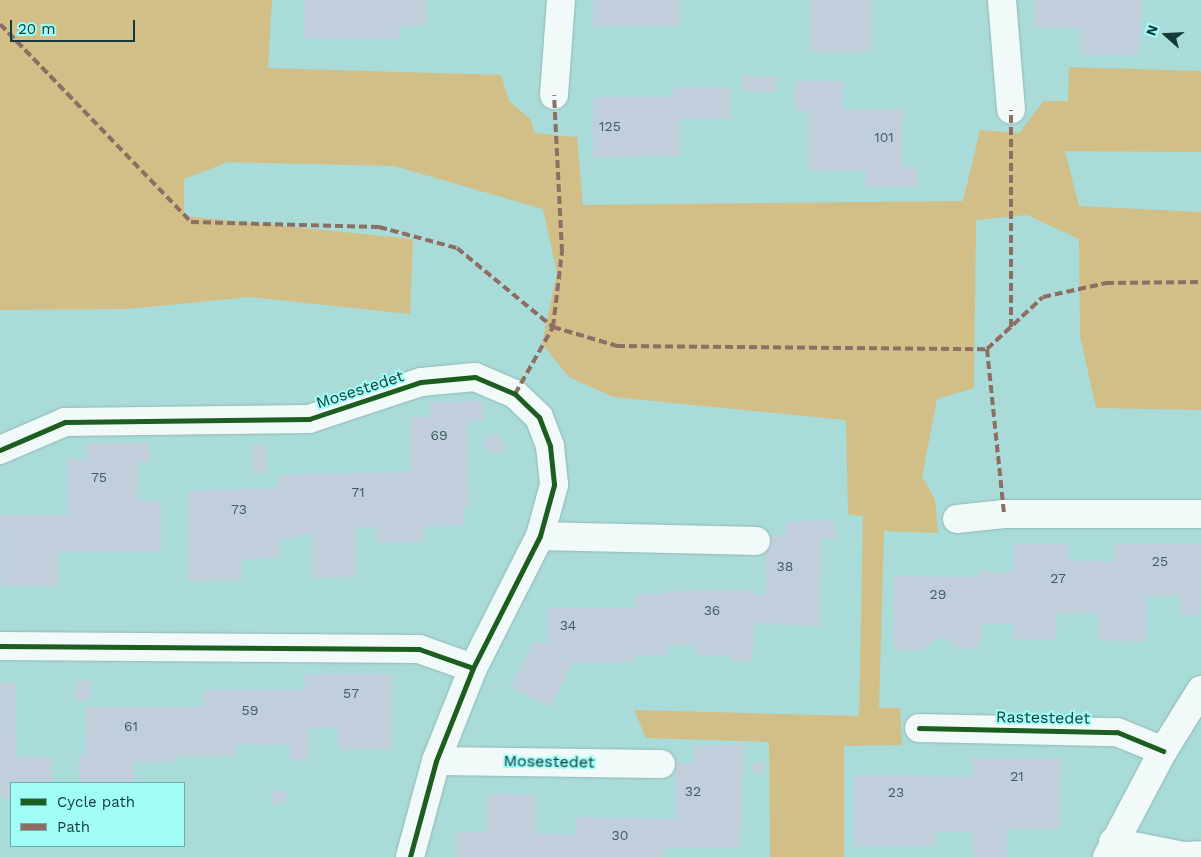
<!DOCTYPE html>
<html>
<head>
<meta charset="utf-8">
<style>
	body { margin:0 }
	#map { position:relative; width:1201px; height:857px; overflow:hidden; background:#a9dbd8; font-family:"Work Sans",sans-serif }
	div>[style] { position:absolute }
	.green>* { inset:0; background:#d1bf87 }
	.building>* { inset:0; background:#c1cfdc; transform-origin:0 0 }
	.roads { filter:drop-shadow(0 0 1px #8fb8b6) drop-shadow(0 0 1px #8fb8b6) }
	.street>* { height:28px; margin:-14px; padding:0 14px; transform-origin:14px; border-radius:14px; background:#f2faf9 }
	.quiet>* { height:4px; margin-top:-2px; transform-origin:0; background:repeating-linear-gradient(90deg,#8d6e63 0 8px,transparent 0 12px) }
	.cycleway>* { height:5px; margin:-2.5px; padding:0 2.5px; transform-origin:2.5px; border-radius:2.5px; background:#1b5e20 }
	span { translate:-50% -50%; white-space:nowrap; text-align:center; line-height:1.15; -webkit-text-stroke:4px #a1fdf8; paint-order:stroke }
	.number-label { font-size:14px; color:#3e5f61 }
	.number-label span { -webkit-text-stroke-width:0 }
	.street-label { font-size:16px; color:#123a38 }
	.legend { position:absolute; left:10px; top:782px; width:175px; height:65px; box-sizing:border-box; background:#a1fdf8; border:1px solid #68afab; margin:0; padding:6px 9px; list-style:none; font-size:15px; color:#123a38 }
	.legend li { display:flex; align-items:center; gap:10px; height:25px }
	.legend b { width:25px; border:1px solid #68afab }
	.north { position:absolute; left:1141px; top:10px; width:50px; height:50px; -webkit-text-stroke:4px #a1fdf8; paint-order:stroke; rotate:289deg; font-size:14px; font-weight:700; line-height:20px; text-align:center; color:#123a38 }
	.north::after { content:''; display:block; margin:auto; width:18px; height:22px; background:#123a38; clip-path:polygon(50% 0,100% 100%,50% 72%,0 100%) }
	.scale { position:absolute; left:10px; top:20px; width:125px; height:22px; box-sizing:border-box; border:2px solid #123a38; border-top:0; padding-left:6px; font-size:15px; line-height:18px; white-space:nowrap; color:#123a38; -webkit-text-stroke:4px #a1fdf8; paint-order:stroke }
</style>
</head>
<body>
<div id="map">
	<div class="green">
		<div style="clip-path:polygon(0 0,272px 0,268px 68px,501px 75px,509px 101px,530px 119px,535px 133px,577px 137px,583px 205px,963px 201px,980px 130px,1019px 133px,1044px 101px,1068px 101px,1069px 67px,1201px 71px,1201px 152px,1065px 151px,1079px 206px,1201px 212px,1201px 410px,1096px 408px,1080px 336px,1079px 239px,1027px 215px,976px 220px,974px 388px,937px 399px,922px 477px,935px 499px,938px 533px,884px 531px,879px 708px,900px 708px,902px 745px,844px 746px,844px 857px,770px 857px,769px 742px,646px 738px,634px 710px,859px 716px,863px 516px,848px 514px,846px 420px,613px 397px,569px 377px,542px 344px,557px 273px,543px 209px,394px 166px,228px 162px,184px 179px,184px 216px,413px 239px,410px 314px,250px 297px,127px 309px,0 310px)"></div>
	</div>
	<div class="building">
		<div style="clip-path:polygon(304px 0,426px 0,426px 25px,399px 26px,399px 38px,304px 38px)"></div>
		<div style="left:593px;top:0;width:88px;height:26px"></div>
		<div style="left:810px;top:0;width:61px;height:52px"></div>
		<div style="clip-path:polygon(1034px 0,1143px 0,1138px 56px,1081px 55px,1081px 28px,1035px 28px)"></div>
		<div style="left:742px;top:75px;width:35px;height:16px;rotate:2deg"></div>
		<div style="clip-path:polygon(795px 81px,843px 81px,842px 109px,903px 109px,902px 167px,918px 168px,917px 187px,866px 187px,866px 171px,808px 170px,809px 111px,795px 111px)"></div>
		<div style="clip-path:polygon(673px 87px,730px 87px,730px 118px,681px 118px,681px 156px,593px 157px,593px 97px,673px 97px)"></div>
		<div style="clip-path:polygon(482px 401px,483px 421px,467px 421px,469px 507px,464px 508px,464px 525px,424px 526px,424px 542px,377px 543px,376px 527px,356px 528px,356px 577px,313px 578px,312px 534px,281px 539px,280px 558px,242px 559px,242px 580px,188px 581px,189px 491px,278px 488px,278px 475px,411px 472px,410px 417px,430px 417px,430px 402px)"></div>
		<div style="clip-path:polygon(496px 432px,508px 448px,498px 456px,496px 452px,491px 456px,482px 443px)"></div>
		<div style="clip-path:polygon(87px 443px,150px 443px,150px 463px,138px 462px,137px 501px,161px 501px,161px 552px,58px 552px,58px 586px,1px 586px,0 515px,67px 515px,67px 459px,87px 459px)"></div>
		<div style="left:252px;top:446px;width:14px;height:27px"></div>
		<div style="clip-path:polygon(834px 520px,836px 538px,821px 538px,820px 626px,755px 623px,752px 661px,731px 661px,731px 655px,695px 655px,695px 645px,668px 645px,668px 655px,636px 655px,636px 662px,573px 662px,550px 707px,511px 687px,534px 642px,547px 643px,547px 608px,636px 608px,636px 594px,666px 594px,666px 591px,755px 590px,754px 595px,766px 595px,765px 536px,786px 536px,786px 522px)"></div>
		<div style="clip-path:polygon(1013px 543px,1068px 543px,1068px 560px,1115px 562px,1115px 543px,1201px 543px,1200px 616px,1180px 615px,1180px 596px,1147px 596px,1146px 642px,1099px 640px,1099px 613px,1057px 613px,1056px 639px,1013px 639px,1013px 624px,982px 624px,980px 649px,956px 649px,946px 638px,936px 638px,923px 650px,897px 650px,893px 646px,894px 576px,980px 577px,980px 571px,1013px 572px)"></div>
		<div style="clip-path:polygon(305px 674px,393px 674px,392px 749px,338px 749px,338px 728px,309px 728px,309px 761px,289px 760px,290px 745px,237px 744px,237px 756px,175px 756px,175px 762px,134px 761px,134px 783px,79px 783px,79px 755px,85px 755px,86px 707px,204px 707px,204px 690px,305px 690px)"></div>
		<div style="left:76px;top:680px;width:15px;height:20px;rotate:4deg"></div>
		<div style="clip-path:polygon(0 683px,15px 683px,16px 757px,51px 757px,52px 783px,11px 783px,11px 798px,0 798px)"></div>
		<div style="clip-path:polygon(744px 744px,740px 848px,663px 848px,663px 857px,456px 857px,456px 832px,487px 832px,487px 794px,536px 795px,536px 833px,575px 835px,576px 817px,675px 819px,675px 762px,694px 762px,694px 746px)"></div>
		<div style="clip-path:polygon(972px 758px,1061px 758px,1059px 829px,1007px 829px,1007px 857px,972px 857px,972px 832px,937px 832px,937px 846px,853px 846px,853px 775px,972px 777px)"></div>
		<div style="left:752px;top:763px;width:12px;height:10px"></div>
		<div style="clip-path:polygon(271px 791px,287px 792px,286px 803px,272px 804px)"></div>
	</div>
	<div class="roads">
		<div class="street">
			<div style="left:1002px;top:0;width:110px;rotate:85.3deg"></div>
			<div style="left:554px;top:95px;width:95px;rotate:-85.8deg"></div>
			<div style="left:0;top:450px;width:71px;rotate:-23.3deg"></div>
			<div style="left:65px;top:422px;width:244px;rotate:-0.7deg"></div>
			<div style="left:309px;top:419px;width:118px;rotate:-18.3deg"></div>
			<div style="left:421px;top:382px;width:54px;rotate:-5.3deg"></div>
			<div style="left:475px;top:377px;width:43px;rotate:23deg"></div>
			<div style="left:515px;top:394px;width:33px;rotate:44deg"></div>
			<div style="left:539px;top:417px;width:31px;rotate:69deg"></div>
			<div style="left:550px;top:446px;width:39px;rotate:84deg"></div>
			<div style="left:554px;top:485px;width:53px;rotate:105.4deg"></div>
			<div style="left:540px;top:536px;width:148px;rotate:116.9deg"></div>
			<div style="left:473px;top:668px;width:100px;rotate:111.7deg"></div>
			<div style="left:436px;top:761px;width:99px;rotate:105.2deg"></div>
			<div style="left:957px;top:519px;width:47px;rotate:-6.1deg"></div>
			<div style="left:1004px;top:514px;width:197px"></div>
			<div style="left:540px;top:536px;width:216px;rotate:1.3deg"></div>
			<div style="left:0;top:646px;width:419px;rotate:0.4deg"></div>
			<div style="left:419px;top:649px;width:57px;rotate:19.4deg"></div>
			<div style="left:919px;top:728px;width:198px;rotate:1.2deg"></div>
			<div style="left:1117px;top:732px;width:50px;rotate:22.4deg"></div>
			<div style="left:436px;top:761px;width:225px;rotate:0.8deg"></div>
			<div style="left:1113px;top:842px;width:72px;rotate:11.2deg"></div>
			<div style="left:1184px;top:856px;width:17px;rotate:-3deg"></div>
			<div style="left:1107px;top:857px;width:120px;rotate:-62.2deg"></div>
			<div style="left:1163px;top:751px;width:72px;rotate:-58.1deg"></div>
		</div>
	</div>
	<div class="quiet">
		<div style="left:0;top:24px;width:275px;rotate:46deg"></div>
		<div style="left:191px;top:222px;width:188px;rotate:1.5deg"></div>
		<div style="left:379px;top:227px;width:81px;rotate:15.1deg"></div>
		<div style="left:457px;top:248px;width:124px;rotate:39.5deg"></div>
		<div style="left:553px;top:327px;width:67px;rotate:16.5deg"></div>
		<div style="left:617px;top:346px;width:370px;rotate:0.5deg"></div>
		<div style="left:987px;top:349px;width:76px;rotate:-42.9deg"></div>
		<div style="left:1043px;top:297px;width:65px;rotate:-12.5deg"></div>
		<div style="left:1106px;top:283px;width:95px;rotate:-0.6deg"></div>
		<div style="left:1011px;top:327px;width:217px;rotate:-90deg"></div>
		<div style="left:987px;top:349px;width:166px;rotate:84.1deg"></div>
		<div style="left:515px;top:394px;width:77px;rotate:-60.4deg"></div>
		<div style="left:553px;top:327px;width:76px;rotate:-83.2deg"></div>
		<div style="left:562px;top:252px;width:157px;rotate:-92.9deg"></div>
	</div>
	<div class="cycleway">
		<div style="left:0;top:450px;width:71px;rotate:-23.3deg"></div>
		<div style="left:65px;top:422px;width:244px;rotate:-0.7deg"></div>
		<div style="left:309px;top:419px;width:118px;rotate:-18.3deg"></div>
		<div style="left:421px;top:382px;width:54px;rotate:-5.3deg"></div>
		<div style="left:475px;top:377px;width:43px;rotate:23deg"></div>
		<div style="left:515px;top:394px;width:33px;rotate:44deg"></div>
		<div style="left:539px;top:417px;width:31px;rotate:69deg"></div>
		<div style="left:550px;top:446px;width:39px;rotate:84deg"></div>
		<div style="left:554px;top:485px;width:53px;rotate:105.4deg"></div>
		<div style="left:540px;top:536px;width:148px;rotate:116.9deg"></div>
		<div style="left:473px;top:668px;width:100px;rotate:111.7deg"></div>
		<div style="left:436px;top:761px;width:99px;rotate:105.2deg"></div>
		<div style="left:0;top:646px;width:419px;rotate:0.4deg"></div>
		<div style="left:419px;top:649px;width:57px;rotate:19.4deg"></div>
		<div style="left:919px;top:728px;width:198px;rotate:1.2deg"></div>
		<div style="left:1117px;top:732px;width:50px;rotate:22.4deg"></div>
	</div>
	<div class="number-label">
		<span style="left:610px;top:126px">125</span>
		<span style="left:884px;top:137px">101</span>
		<span style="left:439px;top:435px">69</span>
		<span style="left:99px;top:477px">75</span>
		<span style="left:358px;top:492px">71</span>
		<span style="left:239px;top:509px">73</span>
		<span style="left:1160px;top:561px">25</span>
		<span style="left:785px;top:566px">38</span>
		<span style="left:1058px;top:578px">27</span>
		<span style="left:938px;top:594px">29</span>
		<span style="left:712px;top:610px">36</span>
		<span style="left:568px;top:625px">34</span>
		<span style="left:351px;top:693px">57</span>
		<span style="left:250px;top:710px">59</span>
		<span style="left:131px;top:726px">61</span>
		<span style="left:1017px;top:776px">21</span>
		<span style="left:693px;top:791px">32</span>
		<span style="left:896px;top:792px">23</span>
		<span style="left:620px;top:835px">30</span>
	</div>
	<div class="street-label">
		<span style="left:360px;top:390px;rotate:-18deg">Mosestedet</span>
		<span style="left:1043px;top:718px;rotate:1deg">Rastestedet</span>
		<span style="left:549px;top:762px;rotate:1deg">Mosestedet</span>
	</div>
	<ul class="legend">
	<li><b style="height:6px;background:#1b5e20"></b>Cycle path</li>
	<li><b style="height:6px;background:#8d6e63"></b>Path</li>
	</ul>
	<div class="north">N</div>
	<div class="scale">20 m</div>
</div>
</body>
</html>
